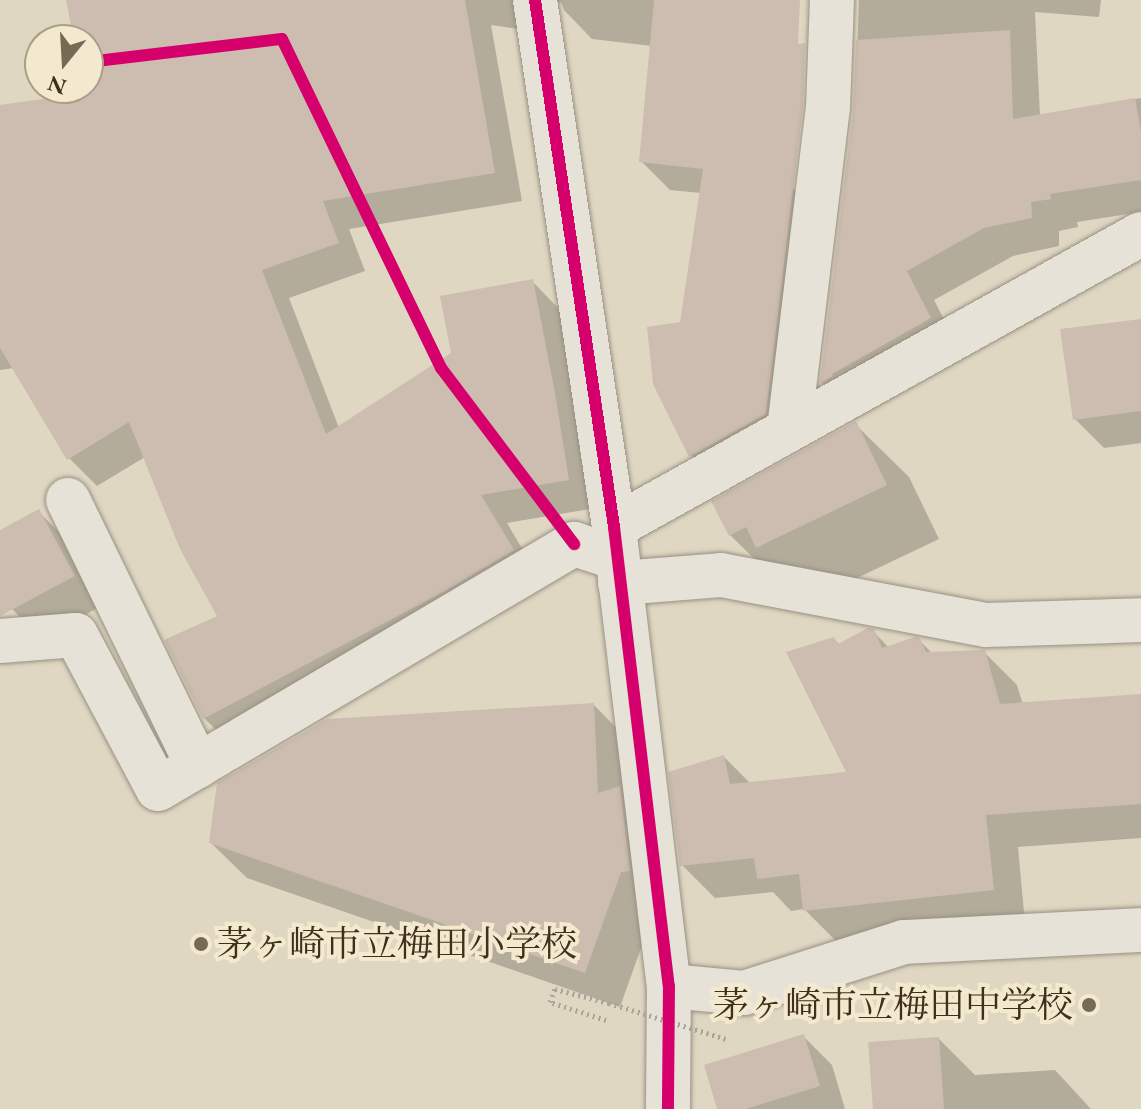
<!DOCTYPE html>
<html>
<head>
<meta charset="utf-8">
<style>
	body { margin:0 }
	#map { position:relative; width:1141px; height:1109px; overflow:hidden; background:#e0d7c2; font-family:"EB Garamond","Noto Serif JP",serif }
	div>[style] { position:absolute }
	.shadow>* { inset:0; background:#0003 }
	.building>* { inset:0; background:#cdbcb0; transform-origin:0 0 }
	.path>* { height:5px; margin-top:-2.5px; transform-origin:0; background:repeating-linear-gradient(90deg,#a9a49a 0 2px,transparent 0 6px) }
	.roads { filter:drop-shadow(0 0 2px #989183) drop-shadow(0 0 2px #989183) }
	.minor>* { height:44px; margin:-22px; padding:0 22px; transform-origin:22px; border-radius:22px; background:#e6e2d7 }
	.path-bridge>* { height:5px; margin-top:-2.5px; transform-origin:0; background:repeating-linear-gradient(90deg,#a9a49a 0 2px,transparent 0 6px) }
	.cycleway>* { height:12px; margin:-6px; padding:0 6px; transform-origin:6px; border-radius:6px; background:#d6006c }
	.dots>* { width:22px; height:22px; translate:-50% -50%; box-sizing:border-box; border:4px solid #f3e9cf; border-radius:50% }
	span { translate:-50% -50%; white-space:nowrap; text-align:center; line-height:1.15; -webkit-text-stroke:8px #f3e9cf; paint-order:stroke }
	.poi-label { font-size:36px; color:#3f2f1b }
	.left { translate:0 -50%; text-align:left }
	.right { translate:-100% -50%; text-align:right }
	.north { position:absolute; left:24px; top:24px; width:80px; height:80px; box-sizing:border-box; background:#f3e9cf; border:2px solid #ab9f87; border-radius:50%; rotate:198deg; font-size:22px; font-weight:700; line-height:32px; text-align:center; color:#3f2f1b }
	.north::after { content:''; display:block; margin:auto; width:28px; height:36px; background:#776a55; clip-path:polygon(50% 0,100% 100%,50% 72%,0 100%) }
</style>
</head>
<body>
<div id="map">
	<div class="shadow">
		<div style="clip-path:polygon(68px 0,798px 0,792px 188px,821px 216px,793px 442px,719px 483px,691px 455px,682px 324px,701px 193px,670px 190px,642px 162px,652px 46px,592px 39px,564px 10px,561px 2px,547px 9px,538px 32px,491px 25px,522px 201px,349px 229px,365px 271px,289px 298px,339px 428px,454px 354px,532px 281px,560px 310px,596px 508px,507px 523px,540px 579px,232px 746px,204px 718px,220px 617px,145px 457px,97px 486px,69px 458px,14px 368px,0 370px,0 107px,87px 95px,88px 40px,76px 40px)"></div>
		<div style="clip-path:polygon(859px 0,1101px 0,1099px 17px,1035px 12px,1040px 116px,1141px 98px,1141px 212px,1077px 222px,1078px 227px,1059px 231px,1059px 246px,1013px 256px,934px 300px,958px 347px,850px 411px,822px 383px,855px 111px)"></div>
		<div style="clip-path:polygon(1141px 321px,1141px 443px,1104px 448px,1075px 419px)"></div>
		<div style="clip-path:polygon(855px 424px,909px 477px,939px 539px,811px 600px,784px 588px,730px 535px)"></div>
		<div style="clip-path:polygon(38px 511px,67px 540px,103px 605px,41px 639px,13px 610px,0 586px,0 532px)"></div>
		<div style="clip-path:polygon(873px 631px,889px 648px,919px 640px,932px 653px,984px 652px,1017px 685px,1023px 705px,1141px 696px,1141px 838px,1018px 847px,1025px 923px,838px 943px,804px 909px,791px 911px,773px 892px,715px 898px,682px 865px,724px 757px,751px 784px,849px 774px,834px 639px,840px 645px)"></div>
		<div style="clip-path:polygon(594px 705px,629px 741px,656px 906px,620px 1007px,247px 878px,211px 843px)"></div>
		<div style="clip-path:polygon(803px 1036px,832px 1065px,845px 1109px,719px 1109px)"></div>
		<div style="clip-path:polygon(939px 1039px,975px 1075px,1055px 1070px,1091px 1109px,874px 1109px)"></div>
	</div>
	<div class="building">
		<div style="clip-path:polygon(66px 0,465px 0,495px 173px,323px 201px,339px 243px,262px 270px,326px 434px,451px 353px,440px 296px,533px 279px,555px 393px,569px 480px,481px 495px,514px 550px,445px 591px,203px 719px,164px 640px,217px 616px,180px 549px,129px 422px,67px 460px,0 348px,0 105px,84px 93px,83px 88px,88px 88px,88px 40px,74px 40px)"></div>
		<div style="clip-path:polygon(654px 0,800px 0,798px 44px,805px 43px,803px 106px,766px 414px,689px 457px,653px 384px,647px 327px,680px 322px,703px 169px,639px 162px)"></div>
		<div style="clip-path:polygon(1010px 30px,1013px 119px,1135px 98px,1141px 132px,1141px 180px,1050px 194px,1051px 199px,1031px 202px,1032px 218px,984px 228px,907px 271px,931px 318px,832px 374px,833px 376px,820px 384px,853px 111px,856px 40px)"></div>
		<div style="clip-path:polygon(1141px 319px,1141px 411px,1073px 420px,1060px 329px)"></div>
		<div style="clip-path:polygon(856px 421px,887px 485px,756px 548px,746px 527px,729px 536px,711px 501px)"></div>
		<div style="clip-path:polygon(39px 509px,75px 576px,0 616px,0 530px)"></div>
		<div style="clip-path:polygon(868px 628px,874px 629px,882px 648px,915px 637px,920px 638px,926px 652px,985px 650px,1000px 704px,1141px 694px,1141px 804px,986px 815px,994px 890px,803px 911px,799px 874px,757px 879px,754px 858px,680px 866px,668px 772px,724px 755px,730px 784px,846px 772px,786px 652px,834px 637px,838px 644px)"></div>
		<div style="clip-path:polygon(594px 703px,598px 793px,620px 786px,630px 871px,621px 872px,585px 973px,209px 843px,217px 783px,327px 719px)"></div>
		<div style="clip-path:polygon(804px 1034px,820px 1086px,746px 1109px,717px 1109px,704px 1065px)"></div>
		<div style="left:939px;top:1037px;width:72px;height:71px;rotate:86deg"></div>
	</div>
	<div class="path">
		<div style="left:606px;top:1020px;width:59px;rotate:-162.2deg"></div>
		<div style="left:550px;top:1002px;width:14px;rotate:-69deg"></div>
		<div style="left:555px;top:989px;width:56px;rotate:14.5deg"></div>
	</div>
	<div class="roads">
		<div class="minor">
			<div style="left:535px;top:0;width:533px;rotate:81.47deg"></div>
			<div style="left:614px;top:527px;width:462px;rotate:83.2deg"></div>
			<div style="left:669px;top:986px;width:123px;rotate:90.5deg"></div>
			<div style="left:789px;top:429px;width:323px;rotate:-83.1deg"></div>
			<div style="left:828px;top:108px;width:108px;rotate:-87.9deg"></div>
			<div style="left:68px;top:500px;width:296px;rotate:64deg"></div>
			<div style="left:614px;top:527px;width:603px;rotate:-29.07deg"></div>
			<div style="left:620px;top:583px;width:101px;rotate:-4.5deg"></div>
			<div style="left:721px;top:575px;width:270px;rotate:10.7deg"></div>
			<div style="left:986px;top:625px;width:155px;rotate:-1.8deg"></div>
			<div style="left:0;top:641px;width:76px;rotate:-4.5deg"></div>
			<div style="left:76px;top:635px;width:174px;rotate:62deg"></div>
			<div style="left:158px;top:789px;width:483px;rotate:-30.5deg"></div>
			<div style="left:574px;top:544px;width:45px;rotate:18deg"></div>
			<div style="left:669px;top:986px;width:75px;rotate:5.3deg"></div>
			<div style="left:744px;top:993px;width:168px;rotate:-17.7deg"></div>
			<div style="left:904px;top:942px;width:237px;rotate:-2.9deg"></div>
		</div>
	</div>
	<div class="path-bridge">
		<div style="left:609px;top:1003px;width:122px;rotate:17.1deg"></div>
	</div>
	<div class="cycleway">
		<div style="left:535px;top:0;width:533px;rotate:81.47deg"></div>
		<div style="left:614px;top:527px;width:462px;rotate:83.2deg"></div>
		<div style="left:669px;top:986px;width:123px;rotate:90.5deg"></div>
		<div style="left:88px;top:62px;width:195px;rotate:-6.8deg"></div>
		<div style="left:282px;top:39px;width:365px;rotate:64.2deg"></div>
		<div style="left:441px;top:368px;width:221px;rotate:52.9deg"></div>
	</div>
	<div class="dots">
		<div style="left:201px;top:944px;background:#776a55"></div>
		<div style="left:1089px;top:1005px;background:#776a55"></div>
	</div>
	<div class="poi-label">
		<span class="left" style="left:217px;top:944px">茅ヶ崎市立梅田小学校</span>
		<span class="right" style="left:1073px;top:1005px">茅ヶ崎市立梅田中学校</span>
	</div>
	<div class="north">N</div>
</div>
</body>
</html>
